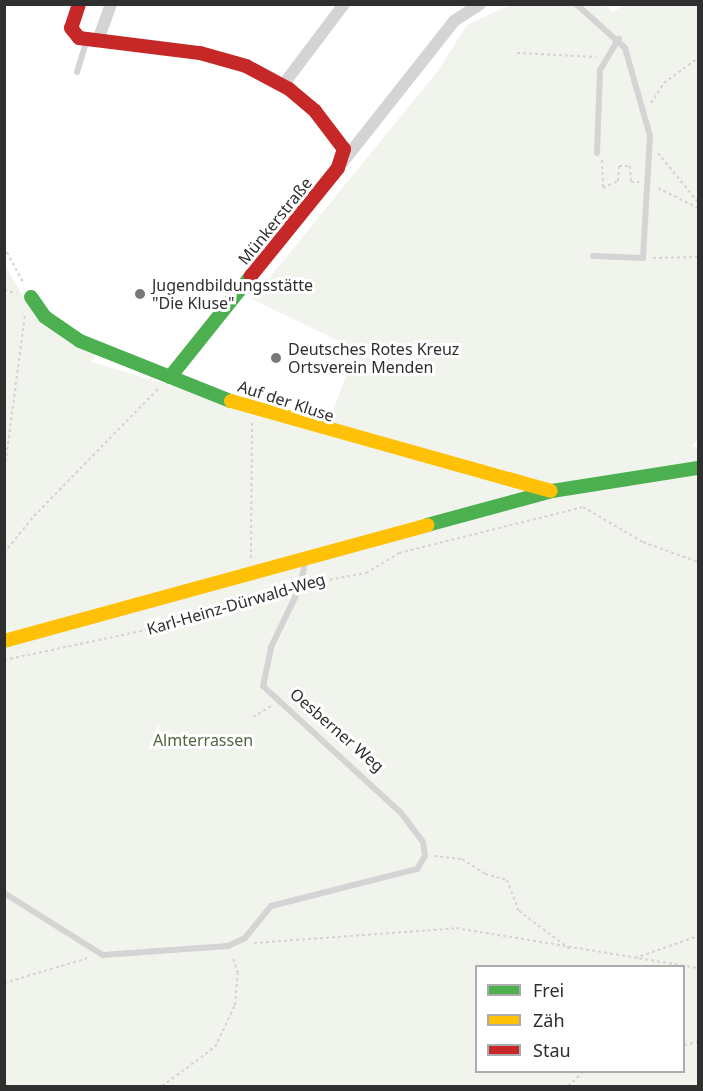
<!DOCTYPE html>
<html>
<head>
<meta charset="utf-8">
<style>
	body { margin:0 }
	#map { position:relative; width:703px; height:1091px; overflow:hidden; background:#fff; font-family:"Noto Sans",sans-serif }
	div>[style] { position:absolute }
	.green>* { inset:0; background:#f1f4ed }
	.path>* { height:2px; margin-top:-1px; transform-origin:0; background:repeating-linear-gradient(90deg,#d4d4d4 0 3px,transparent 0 6px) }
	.lane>* { height:6px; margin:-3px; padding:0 3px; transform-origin:3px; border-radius:3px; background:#d4d4d4 }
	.street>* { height:12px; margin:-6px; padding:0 6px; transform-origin:6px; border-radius:6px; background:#d4d4d4 }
	.fast>* { height:14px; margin:-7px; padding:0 7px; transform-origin:7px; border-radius:7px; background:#4caf50 }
	.slow>* { height:14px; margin:-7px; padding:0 7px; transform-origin:7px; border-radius:7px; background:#ffc107 }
	.jam>* { height:14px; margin:-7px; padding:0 7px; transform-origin:7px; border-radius:7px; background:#c62828 }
	.dots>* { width:16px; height:16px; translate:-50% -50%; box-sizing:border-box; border:3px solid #fff; border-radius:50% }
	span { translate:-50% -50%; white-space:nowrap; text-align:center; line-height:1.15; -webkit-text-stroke:6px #fff; paint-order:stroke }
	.street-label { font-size:16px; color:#2f2f2f }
	.poi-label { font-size:16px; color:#2f2f2f }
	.left { translate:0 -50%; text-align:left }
	.park-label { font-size:16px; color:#526740 }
	.frame { position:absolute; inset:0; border:6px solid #2f2f2f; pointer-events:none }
	.legend { position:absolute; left:475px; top:965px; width:210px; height:108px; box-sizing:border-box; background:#fff; border:2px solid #acacac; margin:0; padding:8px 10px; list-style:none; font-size:18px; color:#2f2f2f }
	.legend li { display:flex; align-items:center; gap:12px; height:30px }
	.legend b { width:30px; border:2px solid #acacac }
</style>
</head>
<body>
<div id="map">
	<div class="green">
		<div style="clip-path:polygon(evenodd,510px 5px,606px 5px,612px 12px,625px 5px,698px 5px,698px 439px,691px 447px,698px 447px,698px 1086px,5px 1086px,4px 264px,32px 311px,96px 353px,92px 362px,326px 432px,355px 349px,252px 299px,437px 72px,467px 25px,510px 5px,476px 966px,684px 966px,684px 1072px,476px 1072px,476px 966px)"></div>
	</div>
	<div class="path">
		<div style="left:517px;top:53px;width:79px;rotate:2.9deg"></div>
		<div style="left:651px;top:103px;width:24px;rotate:-57deg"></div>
		<div style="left:664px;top:83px;width:42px;rotate:-36.3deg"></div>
		<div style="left:658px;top:153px;width:63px;rotate:50.8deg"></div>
		<div style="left:602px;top:160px;width:28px;rotate:88deg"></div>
		<div style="left:603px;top:188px;width:17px;rotate:-25deg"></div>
		<div style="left:618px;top:181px;width:15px;rotate:-86deg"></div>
		<div style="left:619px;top:166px;width:11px"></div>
		<div style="left:630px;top:166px;width:16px;rotate:86deg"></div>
		<div style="left:631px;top:182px;width:8px"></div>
		<div style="left:658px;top:188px;width:45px;rotate:26.6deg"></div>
		<div style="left:4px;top:247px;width:42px;rotate:61.6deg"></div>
		<div style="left:653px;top:258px;width:45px;rotate:-1.3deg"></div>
		<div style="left:4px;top:290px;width:13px;rotate:13deg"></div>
		<div style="left:4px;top:474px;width:161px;rotate:-82.5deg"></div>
		<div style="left:4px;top:553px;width:48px;rotate:-51deg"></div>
		<div style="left:34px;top:516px;width:177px;rotate:-45.7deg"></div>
		<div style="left:251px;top:558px;width:135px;rotate:-89.6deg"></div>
		<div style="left:312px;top:583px;width:55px;rotate:-10.5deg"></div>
		<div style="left:366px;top:573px;width:39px;rotate:-31deg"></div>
		<div style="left:399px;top:553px;width:190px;rotate:-14deg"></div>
		<div style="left:583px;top:507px;width:69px;rotate:30.3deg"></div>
		<div style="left:643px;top:542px;width:59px;rotate:20deg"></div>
		<div style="left:4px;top:660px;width:185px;rotate:-11.9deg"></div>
		<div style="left:185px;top:622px;width:107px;rotate:-17.4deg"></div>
		<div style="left:253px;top:717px;width:21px;rotate:-31deg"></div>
		<div style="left:434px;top:856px;width:28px;rotate:6deg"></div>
		<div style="left:462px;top:859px;width:27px;rotate:33deg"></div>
		<div style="left:485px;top:874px;width:23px;rotate:15deg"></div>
		<div style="left:507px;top:880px;width:33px;rotate:69deg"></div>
		<div style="left:519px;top:911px;width:65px;rotate:36.9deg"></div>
		<div style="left:254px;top:943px;width:203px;rotate:-4.2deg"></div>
		<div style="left:456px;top:928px;width:245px;rotate:9.4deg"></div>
		<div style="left:635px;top:958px;width:67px;rotate:-19.2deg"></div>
		<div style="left:4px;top:983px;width:88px;rotate:-16.6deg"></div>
		<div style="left:684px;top:1045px;width:14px;rotate:-12deg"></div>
		<div style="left:162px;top:1086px;width:66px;rotate:-36.3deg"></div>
		<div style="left:215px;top:1047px;width:47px;rotate:-64.5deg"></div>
		<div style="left:235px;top:1005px;width:32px;rotate:-85deg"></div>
		<div style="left:238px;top:973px;width:18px;rotate:-109deg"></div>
		<div style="left:568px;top:1086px;width:21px;rotate:-43deg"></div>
	</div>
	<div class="lane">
		<div style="left:576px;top:4px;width:66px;rotate:41.9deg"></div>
		<div style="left:625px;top:48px;width:91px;rotate:74.1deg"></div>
		<div style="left:650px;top:136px;width:122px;rotate:93.3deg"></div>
		<div style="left:643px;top:258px;width:50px;rotate:-177.7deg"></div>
		<div style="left:77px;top:72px;width:34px;rotate:-73deg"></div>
		<div style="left:597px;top:153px;width:83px;rotate:-87.9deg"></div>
		<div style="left:600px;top:70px;width:37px;rotate:-59deg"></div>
		<div style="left:4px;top:893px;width:117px;rotate:32.1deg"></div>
		<div style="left:103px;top:955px;width:125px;rotate:-4.1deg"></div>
		<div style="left:228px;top:946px;width:19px;rotate:-25deg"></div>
		<div style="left:245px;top:938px;width:41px;rotate:-50.9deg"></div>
		<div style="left:271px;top:906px;width:151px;rotate:-14.2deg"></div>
		<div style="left:417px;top:869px;width:15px;rotate:-58deg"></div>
		<div style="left:425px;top:856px;width:14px;rotate:-98deg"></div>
		<div style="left:423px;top:842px;width:38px;rotate:-127deg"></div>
		<div style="left:400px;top:812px;width:186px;rotate:-137.4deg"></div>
		<div style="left:263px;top:686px;width:40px;rotate:-78deg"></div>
		<div style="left:271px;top:647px;width:69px;rotate:-64.2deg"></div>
		<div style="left:301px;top:585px;width:24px;rotate:-81deg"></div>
	</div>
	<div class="street">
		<div style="left:98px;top:40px;width:38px;rotate:-70deg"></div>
		<div style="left:283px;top:85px;width:101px;rotate:-53deg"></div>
		<div style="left:342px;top:163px;width:181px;rotate:-51.7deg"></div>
		<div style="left:454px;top:21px;width:31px;rotate:-33deg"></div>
	</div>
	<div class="fast">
		<div style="left:31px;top:297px;width:24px;rotate:55deg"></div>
		<div style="left:45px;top:317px;width:42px;rotate:34.4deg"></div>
		<div style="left:80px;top:341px;width:162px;rotate:21.7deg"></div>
		<div style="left:170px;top:377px;width:129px;rotate:-51.3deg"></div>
		<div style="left:427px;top:525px;width:130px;rotate:-15.2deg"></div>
		<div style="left:552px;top:491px;width:148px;rotate:-9deg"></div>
	</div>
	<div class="slow">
		<div style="left:231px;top:401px;width:332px;rotate:15.7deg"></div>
		<div style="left:4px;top:641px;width:439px;rotate:-15.3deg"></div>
	</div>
	<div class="jam">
		<div style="left:79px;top:4px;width:25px;rotate:108deg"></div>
		<div style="left:71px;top:28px;width:13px;rotate:51deg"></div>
		<div style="left:79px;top:38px;width:122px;rotate:7.1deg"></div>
		<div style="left:200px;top:53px;width:48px;rotate:15.8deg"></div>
		<div style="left:246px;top:66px;width:49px;rotate:28.1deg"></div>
		<div style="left:289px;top:89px;width:34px;rotate:40deg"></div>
		<div style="left:315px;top:111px;width:48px;rotate:52.7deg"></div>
		<div style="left:344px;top:149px;width:20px;rotate:108deg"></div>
		<div style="left:338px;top:168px;width:139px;rotate:128.9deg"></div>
	</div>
	<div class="dots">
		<div style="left:140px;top:294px;background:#787878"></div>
		<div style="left:276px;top:358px;background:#787878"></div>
	</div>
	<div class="street-label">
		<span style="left:275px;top:221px;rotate:-51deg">Münkerstraße</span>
		<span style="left:286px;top:401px;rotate:18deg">Auf der Kluse</span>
		<span style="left:236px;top:604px;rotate:-16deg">Karl-Heinz-Dürwald-Weg</span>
		<span style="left:337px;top:730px;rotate:41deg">Oesberner Weg</span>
	</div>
	<div class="poi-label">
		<span class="left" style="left:152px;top:294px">Jugendbildungsstätte<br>"Die Kluse"</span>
		<span class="left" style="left:288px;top:358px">Deutsches Rotes Kreuz<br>Ortsverein Menden</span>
	</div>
	<div class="park-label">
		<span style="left:203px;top:740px">Almterrassen</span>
	</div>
	<div class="frame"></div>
	<ul class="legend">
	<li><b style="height:8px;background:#4caf50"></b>Frei</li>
	<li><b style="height:8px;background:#ffc107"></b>Zäh</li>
	<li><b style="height:8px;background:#c62828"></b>Stau</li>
	</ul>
</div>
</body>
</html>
